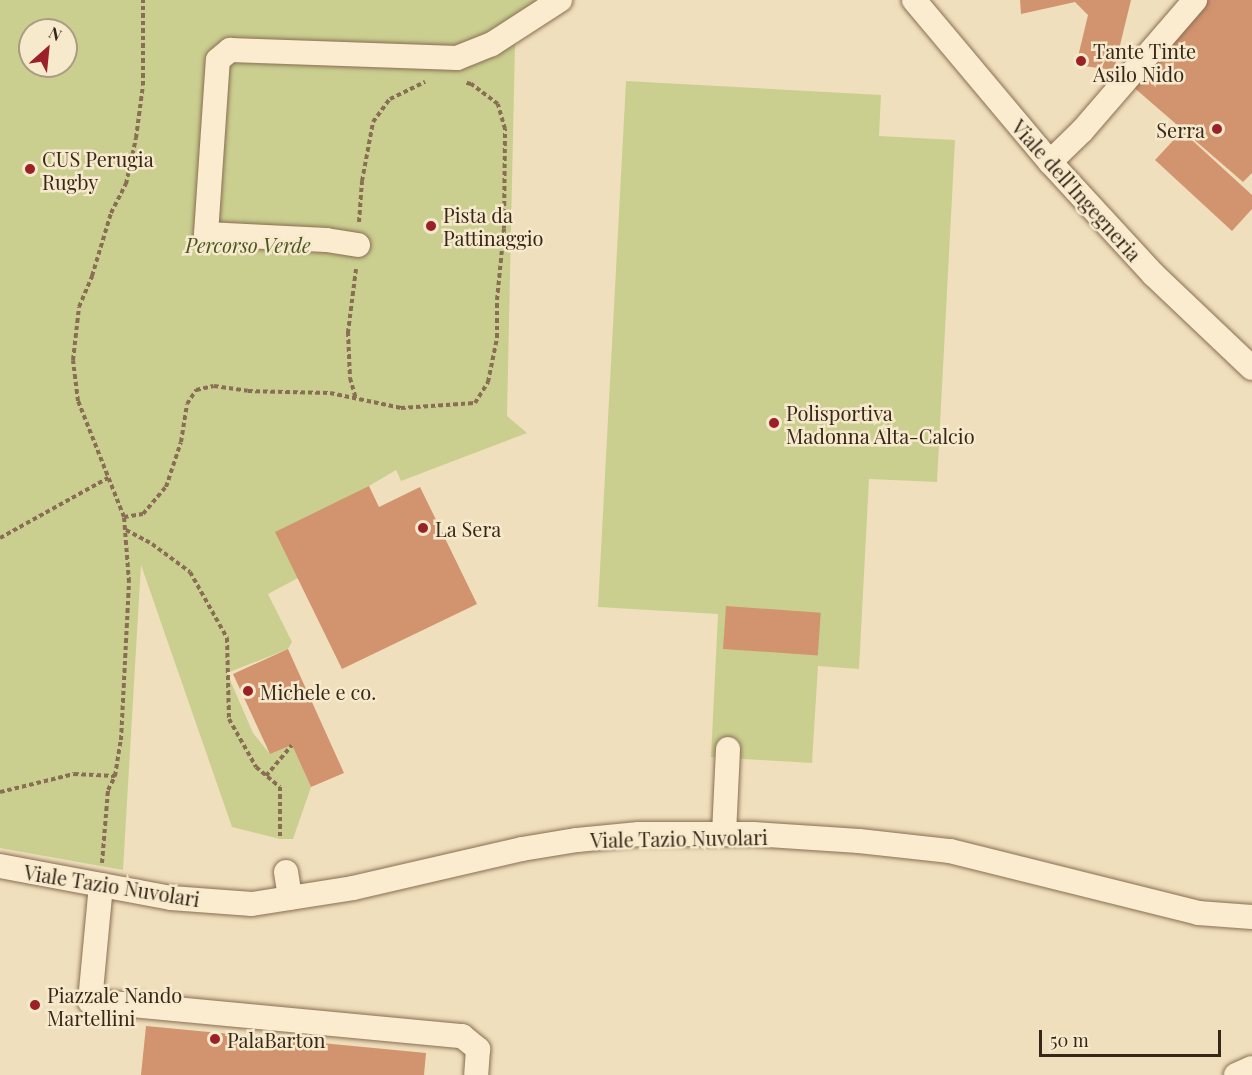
<!DOCTYPE html>
<html>
<head>
<meta charset="utf-8">
<style>
	body { margin:0 }
	#map { position:relative; width:1252px; height:1075px; overflow:hidden; background:#f0dfbc; font-family:"Playfair Display",serif }
	div>[style] { position:absolute }
	.green>* { inset:0; background:#cacf90 }
	.building>* { inset:0; background:#d1946f; transform-origin:0 0 }
	.path>* { height:4px; margin-top:-2px; transform-origin:0; background:repeating-linear-gradient(90deg,#896e54 0 4.5px,transparent 0 7.5px) }
	.roads { filter:drop-shadow(0 0 2px #896e54) drop-shadow(0 0 2px #896e54) }
	.minor>* { height:24px; margin:-12px; padding:0 12px; transform-origin:12px; border-radius:12px; background:#fbeccf }
	.dots>* { width:16px; height:16px; translate:-50% -50%; box-sizing:border-box; border:3px solid #f7e9cc; border-radius:50% }
	span { translate:-50% -50%; white-space:nowrap; text-align:center; line-height:1.15; -webkit-text-stroke:5px #f7e9cc; paint-order:stroke }
	.poi-label { font-size:20px; color:#37271a }
	.left { translate:0 -50%; text-align:left }
	.right { translate:-100% -50%; text-align:right }
	.street-label { font-size:20px; color:#37271a }
	.park-label { font-size:20px; color:#495520; font-style:italic }
	.north { position:absolute; left:18px; top:18px; width:60px; height:60px; box-sizing:border-box; background:#f7e9cc; border:2px solid #aa9b85; border-radius:50%; rotate:27deg; font-size:16px; font-weight:700; line-height:24px; text-align:center; color:#37271a }
	.north::after { content:''; display:block; margin:auto; width:21px; height:27px; background:#9c2126; clip-path:polygon(50% 0,100% 100%,50% 72%,0 100%) }
	.scale { position:absolute; left:1039px; top:1030px; width:182px; height:27px; box-sizing:border-box; border:3px solid #37271a; border-top:0; padding-left:8px; font-size:18px; line-height:21px; white-space:nowrap; color:#37271a; -webkit-text-stroke:4px #f7e9cc; paint-order:stroke }
</style>
</head>
<body>
<div id="map">
	<div class="green">
		<div style="clip-path:polygon(evenodd,0 0,569px 0,515px 43px,507px 416px,527px 433px,401px 481px,396px 470px,369px 486px,298px 578px,268px 594px,292px 642px,288px 649px,227px 673px,253px 733px,270px 754px,292px 745px,311px 787px,293px 839px,280px 839px,232px 827px,141px 565px,123px 870px,0 848px,0 0,30px 30px,66px 30px,66px 66px,30px 66px,30px 30px)"></div>
		<div style="clip-path:polygon(626px 81px,881px 95px,879px 136px,955px 140px,937px 482px,869px 479px,859px 669px,818px 666px,812px 763px,711px 757px,718px 614px,598px 607px)"></div>
	</div>
	<div class="building">
		<div style="clip-path:polygon(1020px 0,1131px 0,1114px 70px,1076px 65px,1088px 15px,1075px 2px,1021px 14px)"></div>
		<div style="clip-path:polygon(1208px 0,1252px 0,1252px 173px,1243px 182px,1131px 85px)"></div>
		<div style="clip-path:polygon(1182px 131px,1252px 195px,1252px 209px,1232px 231px,1155px 160px)"></div>
		<div style="clip-path:polygon(369px 486px,379px 507px,420px 487px,477px 604px,342px 669px,275px 532px)"></div>
		<div style="left:726px;top:606px;width:95px;height:43px;rotate:4deg"></div>
		<div style="clip-path:polygon(288px 649px,344px 773px,311px 787px,292px 745px,270px 754px,233px 674px)"></div>
		<div style="clip-path:polygon(146px 1026px,426px 1053px,424px 1075px,141px 1075px)"></div>
	</div>
	<div class="path">
		<div style="left:359px;top:222px;width:41px;rotate:-85.8deg"></div>
		<div style="left:362px;top:181px;width:60px;rotate:-79.4deg"></div>
		<div style="left:373px;top:122px;width:29px;rotate:-54deg"></div>
		<div style="left:390px;top:99px;width:39px;rotate:-26deg"></div>
		<div style="left:356px;top:269px;width:64px;rotate:97.2deg"></div>
		<div style="left:348px;top:332px;width:46px;rotate:87.5deg"></div>
		<div style="left:350px;top:378px;width:22px;rotate:74deg"></div>
		<div style="left:124px;top:517px;width:19px;rotate:-9deg"></div>
		<div style="left:143px;top:514px;width:35px;rotate:-50deg"></div>
		<div style="left:166px;top:487px;width:47px;rotate:-71.6deg"></div>
		<div style="left:181px;top:442px;width:38px;rotate:-81deg"></div>
		<div style="left:187px;top:404px;width:17px;rotate:-57deg"></div>
		<div style="left:196px;top:390px;width:18px;rotate:-13deg"></div>
		<div style="left:214px;top:386px;width:34px;rotate:8deg"></div>
		<div style="left:248px;top:391px;width:82px;rotate:1.4deg"></div>
		<div style="left:330px;top:393px;width:73px;rotate:11.9deg"></div>
		<div style="left:401px;top:408px;width:74px;rotate:-3.9deg"></div>
		<div style="left:475px;top:403px;width:25px;rotate:-58deg"></div>
		<div style="left:488px;top:382px;width:45px;rotate:-78.4deg"></div>
		<div style="left:497px;top:338px;width:38px;rotate:-90deg"></div>
		<div style="left:497px;top:300px;width:72px;rotate:-84.4deg"></div>
		<div style="left:504px;top:228px;width:99px;rotate:-89.4deg"></div>
		<div style="left:505px;top:129px;width:26px;rotate:-106deg"></div>
		<div style="left:498px;top:104px;width:34px;rotate:-143deg"></div>
		<div style="left:471px;top:84px;width:7px;rotate:-164deg"></div>
		<div style="left:126px;top:530px;width:30px;rotate:28deg"></div>
		<div style="left:152px;top:544px;width:47px;rotate:36.4deg"></div>
		<div style="left:190px;top:572px;width:76px;rotate:60.7deg"></div>
		<div style="left:227px;top:638px;width:81px;rotate:88.6deg"></div>
		<div style="left:229px;top:719px;width:55px;rotate:60.6deg"></div>
		<div style="left:256px;top:767px;width:31px;rotate:40deg"></div>
		<div style="left:280px;top:787px;width:52px;rotate:90deg"></div>
		<div style="left:0;top:538px;width:124px;rotate:-29.1deg"></div>
		<div style="left:266px;top:776px;width:40px;rotate:-50deg"></div>
		<div style="left:0;top:792px;width:76px;rotate:-13.7deg"></div>
		<div style="left:74px;top:774px;width:41px;rotate:2.8deg"></div>
		<div style="left:102px;top:863px;width:73px;rotate:-85.3deg"></div>
		<div style="left:108px;top:790px;width:16px;rotate:-63deg"></div>
		<div style="left:115px;top:776px;width:36px;rotate:-81deg"></div>
		<div style="left:121px;top:740px;width:158px;rotate:-87.1deg"></div>
		<div style="left:129px;top:582px;width:65px;rotate:-94.4deg"></div>
		<div style="left:124px;top:517px;width:125px;rotate:-111.6deg"></div>
		<div style="left:78px;top:401px;width:41px;rotate:-97deg"></div>
		<div style="left:73px;top:360px;width:53px;rotate:-83.5deg"></div>
		<div style="left:79px;top:307px;width:34px;rotate:-67deg"></div>
		<div style="left:92px;top:276px;width:66px;rotate:-73.2deg"></div>
		<div style="left:111px;top:213px;width:33px;rotate:-63deg"></div>
		<div style="left:126px;top:184px;width:47px;rotate:-77.7deg"></div>
		<div style="left:136px;top:138px;width:53px;rotate:-82.5deg"></div>
		<div style="left:143px;top:85px;width:85px;rotate:-90deg"></div>
	</div>
	<div class="roads">
		<div class="minor">
			<div style="left:914px;top:0;width:212px;rotate:50deg"></div>
			<div style="left:1050px;top:162px;width:154px;rotate:47.4deg"></div>
			<div style="left:1154px;top:275px;width:135px;rotate:43.5deg"></div>
			<div style="left:1050px;top:162px;width:45px;rotate:-44.1deg"></div>
			<div style="left:1082px;top:131px;width:173px;rotate:-49.2deg"></div>
			<div style="left:358px;top:245px;width:32px;rotate:-171deg"></div>
			<div style="left:326px;top:240px;width:120px;rotate:-177.1deg"></div>
			<div style="left:206px;top:234px;width:174px;rotate:-86.1deg"></div>
			<div style="left:218px;top:60px;width:16px;rotate:-40deg"></div>
			<div style="left:230px;top:50px;width:227px;rotate:2deg"></div>
			<div style="left:457px;top:58px;width:38px;rotate:-22deg"></div>
			<div style="left:492px;top:44px;width:81px;rotate:-32.9deg"></div>
			<div style="left:724px;top:834px;width:85px;rotate:-87.3deg"></div>
			<div style="left:0;top:866px;width:174px;rotate:10.6deg"></div>
			<div style="left:171px;top:898px;width:81px;rotate:4.2deg"></div>
			<div style="left:252px;top:904px;width:102px;rotate:-9deg"></div>
			<div style="left:353px;top:888px;width:173px;rotate:-13deg"></div>
			<div style="left:522px;top:849px;width:56px;rotate:-9.3deg"></div>
			<div style="left:577px;top:840px;width:62px;rotate:-5.5deg"></div>
			<div style="left:639px;top:834px;width:114px"></div>
			<div style="left:753px;top:834px;width:106px;rotate:3.8deg"></div>
			<div style="left:859px;top:841px;width:92px;rotate:6.3deg"></div>
			<div style="left:950px;top:851px;width:256px;rotate:14deg"></div>
			<div style="left:1198px;top:913px;width:54px;rotate:4.2deg"></div>
			<div style="left:286px;top:872px;width:26px;rotate:81deg"></div>
			<div style="left:101px;top:885px;width:117px;rotate:95.4deg"></div>
			<div style="left:90px;top:1001px;width:374px;rotate:5.4deg"></div>
			<div style="left:462px;top:1036px;width:21px;rotate:39deg"></div>
			<div style="left:478px;top:1049px;width:26px;rotate:94deg"></div>
			<div style="left:1236px;top:1075px;width:17px;rotate:-24deg"></div>
		</div>
	</div>
	<div class="dots">
		<div style="left:1081px;top:61px;background:#9c2126"></div>
		<div style="left:1217px;top:129px;background:#9c2126"></div>
		<div style="left:30px;top:169px;background:#9c2126"></div>
		<div style="left:431px;top:226px;background:#9c2126"></div>
		<div style="left:774px;top:423px;background:#9c2126"></div>
		<div style="left:423px;top:528px;background:#9c2126"></div>
		<div style="left:248px;top:691px;background:#9c2126"></div>
		<div style="left:35px;top:1005px;background:#9c2126"></div>
		<div style="left:215px;top:1039px;background:#9c2126"></div>
	</div>
	<div class="poi-label">
		<span class="left" style="left:1093px;top:62px">Tante Tinte<br>Asilo Nido</span>
		<span class="right" style="left:1205px;top:129px">Serra</span>
		<span class="left" style="left:42px;top:170px">CUS Perugia<br>Rugby</span>
		<span class="left" style="left:443px;top:226px">Pista da<br>Pattinaggio</span>
		<span class="left" style="left:786px;top:424px">Polisportiva<br>Madonna Alta-Calcio</span>
		<span class="left" style="left:435px;top:528px">La Sera</span>
		<span class="left" style="left:260px;top:691px">Michele e co.</span>
		<span class="left" style="left:47px;top:1006px">Piazzale Nando<br>Martellini</span>
		<span class="left" style="left:227px;top:1039px">PalaBarton</span>
	</div>
	<div class="street-label">
		<span style="left:1077px;top:190px;rotate:48deg">Viale dell'Ingegneria</span>
		<span style="left:679px;top:838px;rotate:-1deg">Viale Tazio Nuvolari</span>
		<span style="left:112px;top:885px;rotate:9deg">Viale Tazio Nuvolari</span>
	</div>
	<div class="park-label">
		<span style="left:248px;top:244px">Percorso Verde</span>
	</div>
	<div class="north">N</div>
	<div class="scale">50 m</div>
</div>
</body>
</html>
